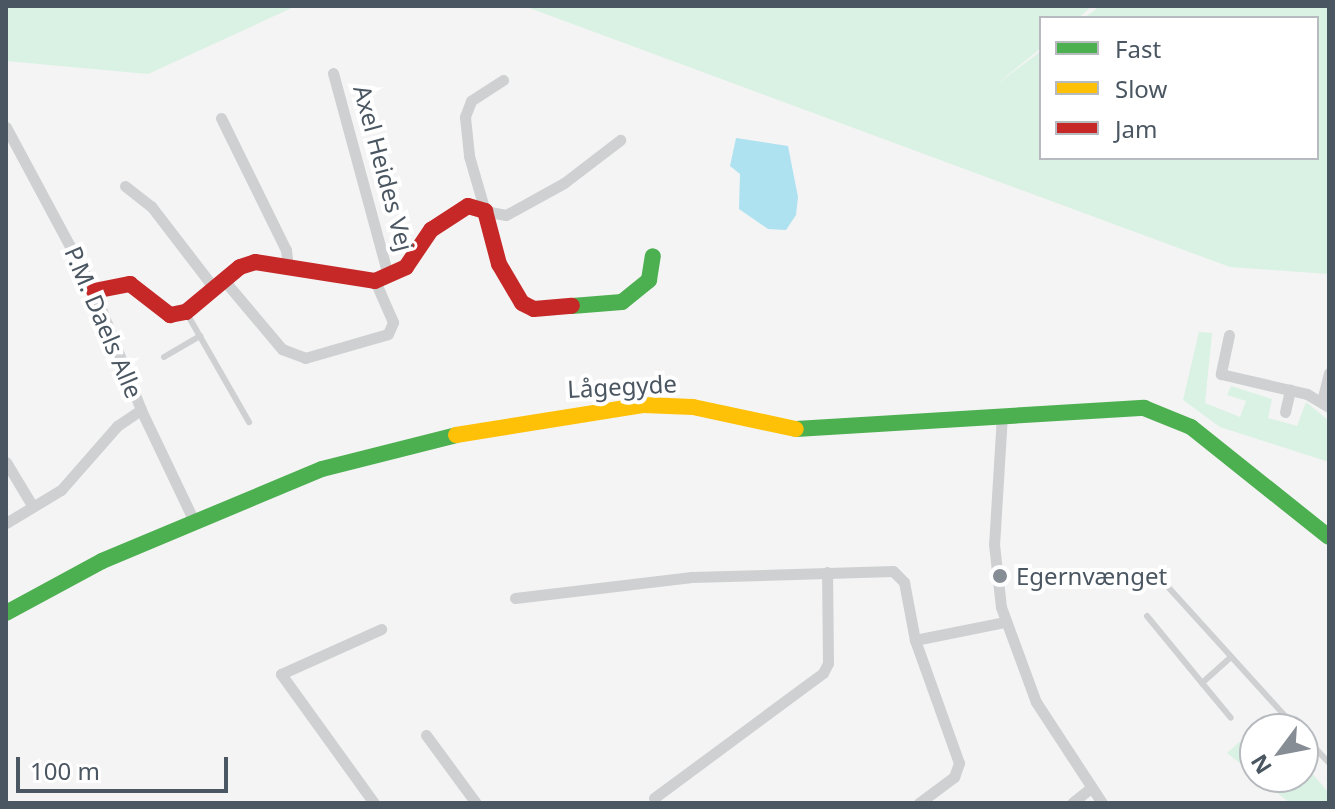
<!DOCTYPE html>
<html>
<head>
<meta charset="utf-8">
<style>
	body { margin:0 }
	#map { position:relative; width:1335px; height:809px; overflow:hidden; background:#f4f4f4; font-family:"Noto Sans",sans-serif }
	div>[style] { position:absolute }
	.green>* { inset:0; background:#d9f2e3 }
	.water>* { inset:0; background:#aee2f0 }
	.lane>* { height:6px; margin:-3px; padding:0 3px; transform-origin:3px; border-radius:3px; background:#ced0d2 }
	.street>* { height:11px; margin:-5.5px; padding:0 5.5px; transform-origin:5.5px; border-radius:5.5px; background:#ced0d2 }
	.fast>* { height:16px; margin:-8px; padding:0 8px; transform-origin:8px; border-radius:8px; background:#4caf50 }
	.slow>* { height:16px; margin:-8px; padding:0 8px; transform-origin:8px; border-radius:8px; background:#ffc107 }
	.jam>* { height:16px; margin:-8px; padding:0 8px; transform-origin:8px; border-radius:8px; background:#c62828 }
	.dots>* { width:22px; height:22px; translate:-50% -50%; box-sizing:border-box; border:4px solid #fff; border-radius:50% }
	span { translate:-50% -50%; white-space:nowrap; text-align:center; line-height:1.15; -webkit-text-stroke:8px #fff; paint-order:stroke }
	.street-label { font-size:24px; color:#4a5661 }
	.poi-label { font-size:24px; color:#4a5661 }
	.left { translate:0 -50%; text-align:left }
	.frame { position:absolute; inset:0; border:8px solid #4a5661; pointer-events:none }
	.legend { position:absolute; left:1039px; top:16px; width:280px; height:144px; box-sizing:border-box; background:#fff; border:2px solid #b7bbc0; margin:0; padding:10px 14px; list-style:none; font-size:24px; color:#4a5661 }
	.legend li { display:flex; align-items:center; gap:16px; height:40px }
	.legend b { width:40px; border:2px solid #b7bbc0 }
	.north { position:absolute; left:1239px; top:713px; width:80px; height:80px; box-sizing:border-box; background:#fff; border:2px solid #b7bbc0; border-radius:50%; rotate:238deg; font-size:22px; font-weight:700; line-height:32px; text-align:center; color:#4a5661 }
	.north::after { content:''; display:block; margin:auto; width:28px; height:36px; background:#868d94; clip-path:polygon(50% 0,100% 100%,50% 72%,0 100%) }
	.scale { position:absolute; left:16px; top:757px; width:212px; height:36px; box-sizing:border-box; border:4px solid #4a5661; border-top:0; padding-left:10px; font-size:24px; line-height:28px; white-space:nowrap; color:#4a5661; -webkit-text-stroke:6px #fff; paint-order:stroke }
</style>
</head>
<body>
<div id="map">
	<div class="green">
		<div style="clip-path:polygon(6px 6px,296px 6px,148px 74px,6px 61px)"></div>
		<div style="clip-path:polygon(524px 6px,1092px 6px,1078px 18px,1041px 18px,1041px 48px,992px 88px,1041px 51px,1041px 158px,1317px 158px,1317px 18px,1084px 18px,1100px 6px,1329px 6px,1329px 274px,1230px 267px)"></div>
		<div style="clip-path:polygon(1199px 332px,1212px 333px,1205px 403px,1240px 417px,1246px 401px,1227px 395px,1231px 386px,1272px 399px,1268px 418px,1297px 426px,1306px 402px,1329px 421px,1329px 462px,1220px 427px,1183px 400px)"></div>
		<div style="clip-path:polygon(1265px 719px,1273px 729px,1255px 729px,1255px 775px,1227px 753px)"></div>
		<div style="clip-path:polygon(1303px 763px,1329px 793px,1329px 803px,1290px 803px,1257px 777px,1303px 777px)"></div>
	</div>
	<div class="water">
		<div style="clip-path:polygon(736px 138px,788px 146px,798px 197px,796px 215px,786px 230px,768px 229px,739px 209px,740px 174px,730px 166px)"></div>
	</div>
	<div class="lane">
		<div style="left:186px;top:312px;width:127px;rotate:60.2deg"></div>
		<div style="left:164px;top:357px;width:42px;rotate:-30.3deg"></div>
		<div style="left:1169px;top:588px;width:190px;rotate:47.8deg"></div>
		<div style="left:1147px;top:616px;width:87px;rotate:50.6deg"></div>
		<div style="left:1231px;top:657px;width:39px;rotate:138deg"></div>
		<div style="left:1202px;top:683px;width:45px;rotate:50.4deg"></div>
		<div style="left:1303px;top:735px;width:38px;rotate:47deg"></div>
	</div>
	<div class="street">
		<div style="left:333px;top:73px;width:210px;rotate:74.8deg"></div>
		<div style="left:503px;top:80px;width:38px;rotate:147deg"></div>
		<div style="left:471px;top:101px;width:17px;rotate:111deg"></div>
		<div style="left:465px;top:117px;width:39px;rotate:84deg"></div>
		<div style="left:469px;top:156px;width:57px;rotate:73.8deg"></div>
		<div style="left:485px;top:211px;width:21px;rotate:11deg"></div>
		<div style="left:506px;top:215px;width:66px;rotate:-28.9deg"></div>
		<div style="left:564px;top:183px;width:71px;rotate:-37.5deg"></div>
		<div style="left:221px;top:118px;width:147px;rotate:63.8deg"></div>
		<div style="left:286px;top:250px;width:16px;rotate:83deg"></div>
		<div style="left:6px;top:127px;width:186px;rotate:61.8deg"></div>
		<div style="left:94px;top:291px;width:128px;rotate:68.4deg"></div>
		<div style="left:141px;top:410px;width:123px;rotate:64.5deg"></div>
		<div style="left:125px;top:186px;width:33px;rotate:38deg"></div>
		<div style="left:151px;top:206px;width:103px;rotate:52.5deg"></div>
		<div style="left:223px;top:279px;width:92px;rotate:49.9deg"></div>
		<div style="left:282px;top:349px;width:25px;rotate:21deg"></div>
		<div style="left:305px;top:358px;width:86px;rotate:-16.1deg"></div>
		<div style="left:388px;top:334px;width:13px;rotate:-67deg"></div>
		<div style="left:393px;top:322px;width:45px;rotate:-113.7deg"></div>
		<div style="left:1229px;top:335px;width:40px;rotate:102deg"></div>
		<div style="left:1221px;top:374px;width:88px;rotate:13.1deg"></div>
		<div style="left:1307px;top:394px;width:26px;rotate:31deg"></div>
		<div style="left:1322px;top:401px;width:29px;rotate:-76deg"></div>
		<div style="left:1285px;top:412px;width:23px;rotate:-77deg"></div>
		<div style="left:1002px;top:415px;width:129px;rotate:93.5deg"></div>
		<div style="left:994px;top:544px;width:63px;rotate:83.7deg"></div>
		<div style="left:1001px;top:607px;width:101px;rotate:69.8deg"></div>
		<div style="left:1036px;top:702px;width:121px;rotate:56.8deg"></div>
		<div style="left:6px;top:462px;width:52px;rotate:59deg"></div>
		<div style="left:6px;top:523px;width:64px;rotate:-31deg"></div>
		<div style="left:61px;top:490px;width:85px;rotate:-48.8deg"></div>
		<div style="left:117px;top:426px;width:29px;rotate:-34deg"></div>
		<div style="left:515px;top:598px;width:178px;rotate:-6.8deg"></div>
		<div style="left:692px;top:577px;width:201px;rotate:-1.7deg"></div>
		<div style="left:893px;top:571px;width:16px;rotate:45deg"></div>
		<div style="left:904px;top:582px;width:59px;rotate:79.3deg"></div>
		<div style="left:426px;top:735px;width:84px;rotate:53.7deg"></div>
		<div style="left:654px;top:798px;width:210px;rotate:-36.5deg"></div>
		<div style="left:823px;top:673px;width:11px;rotate:-63deg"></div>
		<div style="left:828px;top:663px;width:91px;rotate:-90.6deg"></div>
		<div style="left:374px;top:803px;width:159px;rotate:-125.8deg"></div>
		<div style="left:281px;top:674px;width:110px;rotate:-24.2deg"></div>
		<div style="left:919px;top:803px;width:44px;rotate:-36.6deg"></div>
		<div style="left:954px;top:777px;width:15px;rotate:-70deg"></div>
		<div style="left:959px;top:763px;width:131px;rotate:-109.7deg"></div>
		<div style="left:915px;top:640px;width:92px;rotate:-11.3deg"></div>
		<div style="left:1072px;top:803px;width:22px;rotate:-39deg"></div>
	</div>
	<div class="fast">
		<div style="left:572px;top:306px;width:50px;rotate:-4.6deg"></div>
		<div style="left:622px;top:302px;width:35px;rotate:-39deg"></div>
		<div style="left:649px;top:280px;width:24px;rotate:-81deg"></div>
		<div style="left:796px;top:429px;width:349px;rotate:-3.5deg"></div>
		<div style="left:1144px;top:408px;width:51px;rotate:22deg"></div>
		<div style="left:1191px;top:427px;width:176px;rotate:38.6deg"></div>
		<div style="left:6px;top:613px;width:109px;rotate:-28.4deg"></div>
		<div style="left:102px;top:561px;width:238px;rotate:-22.7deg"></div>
		<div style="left:322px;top:469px;width:138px;rotate:-14.2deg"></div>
	</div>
	<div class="slow">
		<div style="left:456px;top:435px;width:189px;rotate:-9.1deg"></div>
		<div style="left:643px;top:405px;width:50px;rotate:2.3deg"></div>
		<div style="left:693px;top:407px;width:105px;rotate:12.1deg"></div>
	</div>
	<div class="jam">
		<div style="left:94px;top:291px;width:37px;rotate:-11deg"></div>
		<div style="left:130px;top:284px;width:51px;rotate:37.8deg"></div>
		<div style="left:170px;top:315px;width:16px;rotate:-11deg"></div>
		<div style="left:186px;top:312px;width:70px;rotate:-39.8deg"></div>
		<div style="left:240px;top:267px;width:16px;rotate:-18deg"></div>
		<div style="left:255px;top:262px;width:121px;rotate:9deg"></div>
		<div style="left:375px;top:281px;width:34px;rotate:-24deg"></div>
		<div style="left:406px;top:267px;width:45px;rotate:-56deg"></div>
		<div style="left:431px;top:230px;width:44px;rotate:-33deg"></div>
		<div style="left:468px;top:206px;width:18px;rotate:16deg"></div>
		<div style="left:485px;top:211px;width:55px;rotate:75.2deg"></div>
		<div style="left:499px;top:264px;width:45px;rotate:59.5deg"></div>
		<div style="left:522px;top:303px;width:13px;rotate:27deg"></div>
		<div style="left:534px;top:309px;width:38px;rotate:-5deg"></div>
	</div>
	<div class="dots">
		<div style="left:1000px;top:576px;background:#868d94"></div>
	</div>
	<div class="street-label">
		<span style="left:384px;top:168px;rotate:75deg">Axel Heides Vej</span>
		<span style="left:104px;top:322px;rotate:67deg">P.M. Daels Alle</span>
		<span style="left:622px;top:386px;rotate:-3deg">Lågegyde</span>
	</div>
	<div class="poi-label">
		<span class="left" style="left:1016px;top:576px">Egernvænget</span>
	</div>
	<div class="frame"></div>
	<ul class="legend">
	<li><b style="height:10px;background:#4caf50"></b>Fast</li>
	<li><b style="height:10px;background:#ffc107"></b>Slow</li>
	<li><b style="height:10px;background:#c62828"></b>Jam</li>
	</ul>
	<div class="north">N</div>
	<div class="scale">100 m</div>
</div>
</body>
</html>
